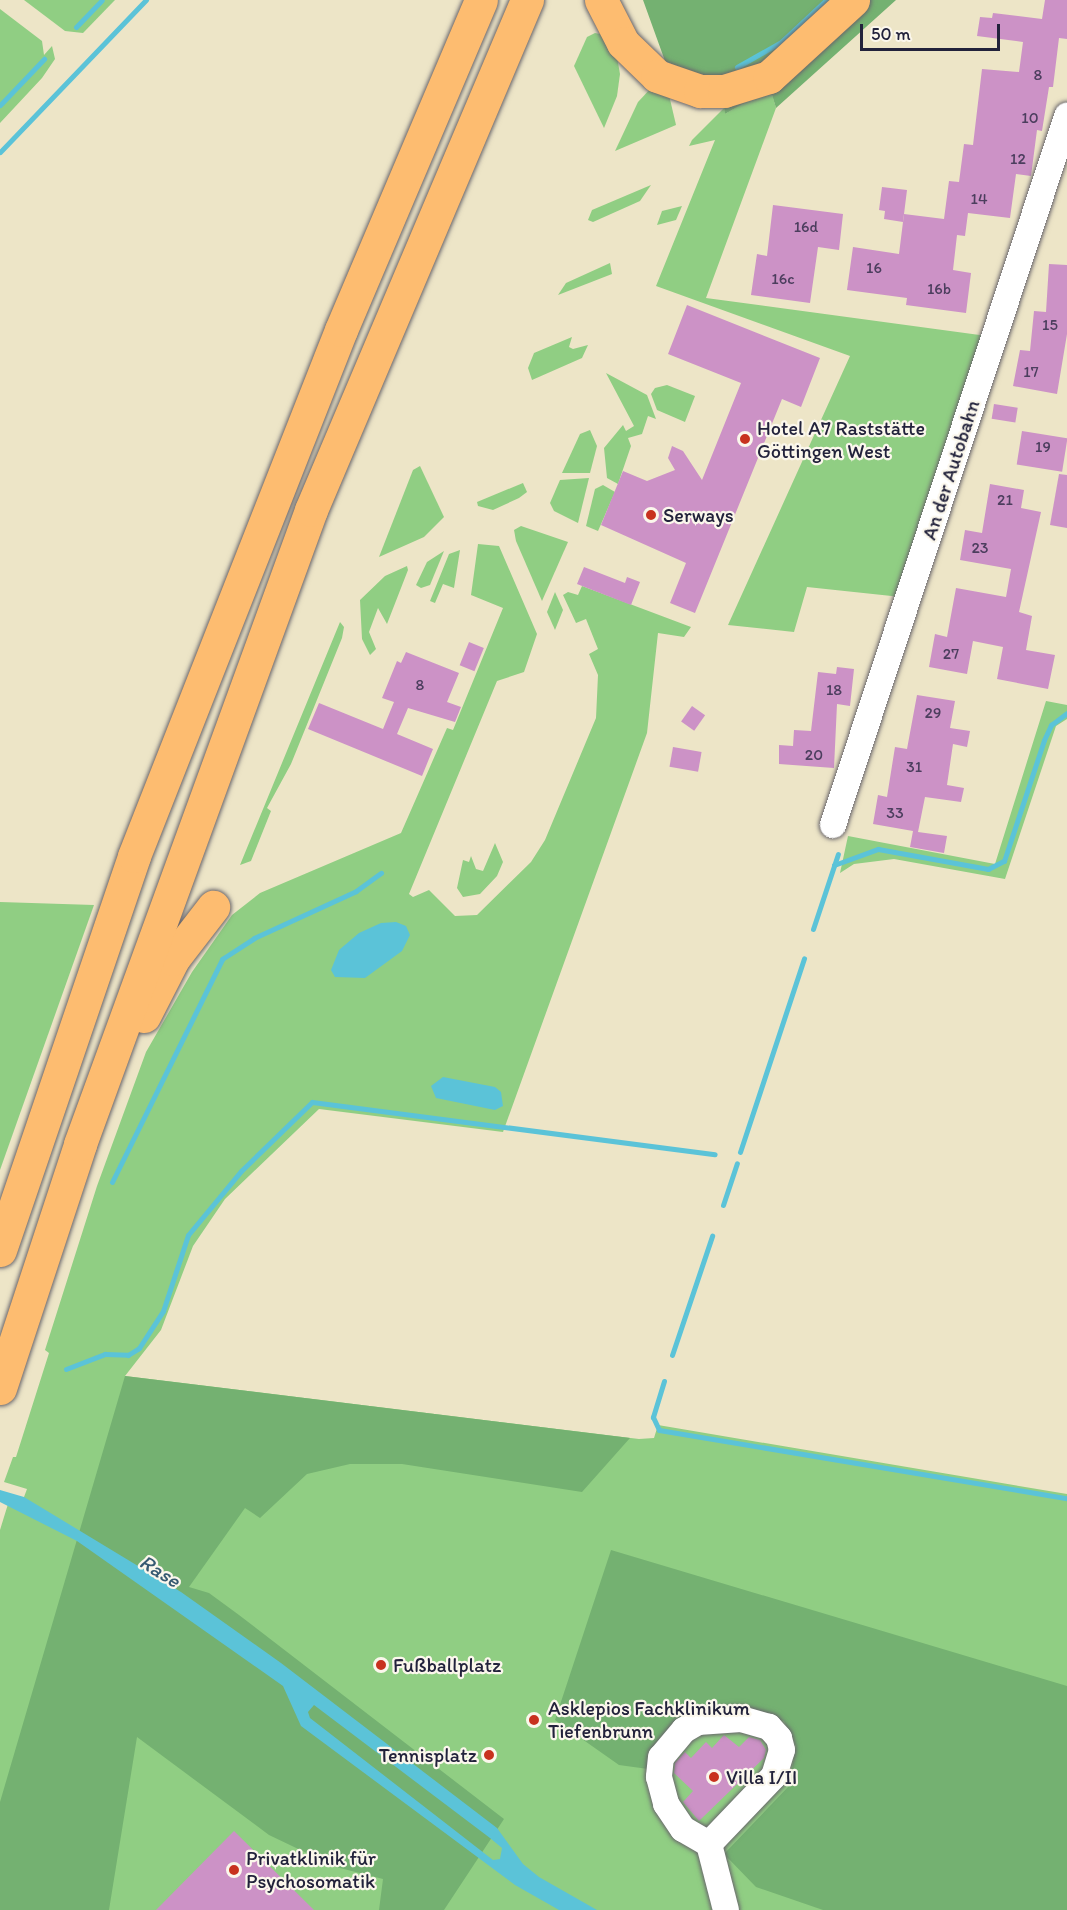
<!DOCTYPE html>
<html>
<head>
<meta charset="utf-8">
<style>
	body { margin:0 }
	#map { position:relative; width:1067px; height:1910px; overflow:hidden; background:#ede5c7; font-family:Itim,sans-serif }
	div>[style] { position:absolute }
	.green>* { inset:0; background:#90ce83 }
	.forest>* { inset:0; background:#74b171 }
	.water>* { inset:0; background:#5bc3d8 }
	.stream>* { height:5px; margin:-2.5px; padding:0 2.5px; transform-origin:2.5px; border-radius:2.5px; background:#5bc3d8 }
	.building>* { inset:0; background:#cc92c6; transform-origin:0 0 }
	.roads { filter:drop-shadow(0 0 2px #69666c) drop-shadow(0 0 2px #69666c) }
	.minor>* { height:26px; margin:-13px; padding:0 13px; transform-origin:13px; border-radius:13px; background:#fff }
	.highway>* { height:33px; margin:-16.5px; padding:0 16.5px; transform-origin:16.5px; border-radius:16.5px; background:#fdbc70 }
	.dots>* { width:16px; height:16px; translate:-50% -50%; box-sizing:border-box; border:3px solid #fbf7ec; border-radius:50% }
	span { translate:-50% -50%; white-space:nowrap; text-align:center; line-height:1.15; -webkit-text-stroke:4.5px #fbf7ec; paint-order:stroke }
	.number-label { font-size:16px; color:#4c3e5e }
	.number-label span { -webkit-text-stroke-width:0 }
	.poi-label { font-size:20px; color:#22223b }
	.left { translate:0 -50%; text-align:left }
	.right { translate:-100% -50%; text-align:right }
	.street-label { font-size:20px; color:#22223b }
	.water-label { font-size:21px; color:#365a72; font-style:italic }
	.scale { position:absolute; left:860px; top:24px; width:140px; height:27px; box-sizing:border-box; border:3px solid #22223b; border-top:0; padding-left:8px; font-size:18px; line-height:21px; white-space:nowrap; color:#22223b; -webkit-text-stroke:4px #fbf7ec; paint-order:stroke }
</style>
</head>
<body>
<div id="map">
	<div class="green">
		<div style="clip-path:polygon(24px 0,115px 0,83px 33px,65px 31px)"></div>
		<div style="clip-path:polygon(0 9px,42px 41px,44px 55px,52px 46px,55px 59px,42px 78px,0 123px)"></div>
		<div style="clip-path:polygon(595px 33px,600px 34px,617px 57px,620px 74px,617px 96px,604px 128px,574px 66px,587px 37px)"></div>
		<div style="clip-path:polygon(652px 87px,669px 95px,676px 125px,615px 151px,638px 102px)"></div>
		<div style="clip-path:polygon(770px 87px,776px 108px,706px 298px,987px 336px,901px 597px,807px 587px,794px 632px,728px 625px,850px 356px,656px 286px,715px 140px,689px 146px,692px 140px,725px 107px,725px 114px)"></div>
		<div style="clip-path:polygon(651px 185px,640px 201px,593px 222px,588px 220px,592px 210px)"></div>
		<div style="clip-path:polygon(682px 206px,676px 220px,657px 225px,662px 211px)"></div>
		<div style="clip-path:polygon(610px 263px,612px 274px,558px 295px,566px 283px)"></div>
		<div style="clip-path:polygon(572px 337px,569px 347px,573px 349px,588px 345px,582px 358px,532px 380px,528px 368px,534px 353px)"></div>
		<div style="clip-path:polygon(606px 373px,647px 395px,656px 419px,648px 416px,642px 434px,628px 438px,631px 446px,618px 484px,607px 478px,604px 448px,623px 425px,626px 431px,634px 426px)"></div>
		<div style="clip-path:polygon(667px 385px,695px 396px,685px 422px,657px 410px,651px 394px,655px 388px)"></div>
		<div style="clip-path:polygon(590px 430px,597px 446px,590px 473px,562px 473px,580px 434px)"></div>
		<div style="clip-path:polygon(420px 466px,444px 517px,424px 537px,379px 557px,413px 470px)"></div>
		<div style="clip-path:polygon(589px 478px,578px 523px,554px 511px,550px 503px,560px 480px)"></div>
		<div style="clip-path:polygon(523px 483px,527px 492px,519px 498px,493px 510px,478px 506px,477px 502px)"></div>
		<div style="clip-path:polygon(603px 485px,615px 492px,598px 531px,586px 526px,595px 489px)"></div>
		<div style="clip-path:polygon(521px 526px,568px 542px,542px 601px,516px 541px,514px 530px)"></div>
		<div style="clip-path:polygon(478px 544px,499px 546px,537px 634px,524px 672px,497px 681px,409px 894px,413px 897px,429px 890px,455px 916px,477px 915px,531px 862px,545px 840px,596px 718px,598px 675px,589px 654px,598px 649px,586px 619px,576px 623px,563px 595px,568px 592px,578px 595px,582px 586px,691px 627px,684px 637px,658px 633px,647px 733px,503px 1132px,319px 1109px,225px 1199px,193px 1246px,161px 1330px,125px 1376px,639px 1439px,654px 1438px,658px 1425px,1067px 1494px,1067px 1910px,0 1910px,0 1530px,8px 1504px,24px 1497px,27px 1489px,4px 1482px,13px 1457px,16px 1457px,49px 1353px,45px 1350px,97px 1186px,146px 1052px,192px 972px,232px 915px,260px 893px,401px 833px,447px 728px,453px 730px,503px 608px,471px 595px)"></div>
		<div style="clip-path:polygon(460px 550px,454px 588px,443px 584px,435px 603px,430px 601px,449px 554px)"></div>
		<div style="clip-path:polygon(444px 551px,430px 585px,421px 588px,416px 585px,427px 562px)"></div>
		<div style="clip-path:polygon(407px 566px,408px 570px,387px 624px,378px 608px,369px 632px,376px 649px,370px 655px,362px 639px,360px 600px,385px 576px)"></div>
		<div style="clip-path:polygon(555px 592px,563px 610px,555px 630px,547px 612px)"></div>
		<div style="clip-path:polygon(340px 622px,344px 627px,342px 638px,291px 764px,267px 808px,271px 811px,251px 861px,240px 865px)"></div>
		<div style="clip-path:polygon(1046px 701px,1067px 705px,1067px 719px,1056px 726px,1005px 879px,894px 859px,854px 864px,840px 873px,848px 836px,995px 864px)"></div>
		<div style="clip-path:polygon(495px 843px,503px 862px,497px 876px,480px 894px,463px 897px,457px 888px,463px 860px,469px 862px,471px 856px,476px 869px,483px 871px)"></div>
		<div style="clip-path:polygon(0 902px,94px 905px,0 1170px)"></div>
	</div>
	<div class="forest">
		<div style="clip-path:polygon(643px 0,896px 0,776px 108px,770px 88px,725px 114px,723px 78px,691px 73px,665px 61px)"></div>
		<div style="clip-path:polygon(125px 1376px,630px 1438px,582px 1492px,402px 1464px,350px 1464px,307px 1474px,260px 1518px,245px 1508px,189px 1587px,209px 1593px,239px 1615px,504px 1819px,444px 1910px,379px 1910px,383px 1879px,336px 1867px,269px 1835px,137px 1737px,109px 1910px,0 1910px,0 1802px)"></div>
		<div style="clip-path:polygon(611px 1550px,1067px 1686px,1067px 1910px,823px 1910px,756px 1887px,724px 1854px,789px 1786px,796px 1746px,784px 1721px,757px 1712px,690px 1716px,648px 1769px,619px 1765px,555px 1720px)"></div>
	</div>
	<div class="water">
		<div style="clip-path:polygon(396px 922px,406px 926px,410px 935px,402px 951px,365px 978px,335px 977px,331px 970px,339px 950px,359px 933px,381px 923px)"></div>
		<div style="clip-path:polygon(443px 1077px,495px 1087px,501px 1092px,503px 1106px,495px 1110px,436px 1098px,431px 1086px)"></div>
		<div style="clip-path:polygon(evenodd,0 1490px,24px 1497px,181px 1592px,281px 1663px,497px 1828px,523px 1864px,539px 1877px,597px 1910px,559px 1910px,515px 1885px,301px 1726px,283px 1686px,77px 1541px,0 1502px,0 1490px,314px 1705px,490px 1838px,502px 1848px,500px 1859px,493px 1860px,310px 1718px,308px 1712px,314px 1705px)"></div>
	</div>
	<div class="stream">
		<div style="left:76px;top:27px;width:37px;rotate:-46deg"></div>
		<div style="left:737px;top:67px;width:51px;rotate:-29.6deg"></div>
		<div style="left:781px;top:42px;width:62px;rotate:-43deg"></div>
		<div style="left:0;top:105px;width:64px;rotate:-46.3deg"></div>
		<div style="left:0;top:152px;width:211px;rotate:-46.2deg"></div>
		<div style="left:834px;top:865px;width:47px;rotate:-20deg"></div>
		<div style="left:878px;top:849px;width:112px;rotate:10.3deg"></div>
		<div style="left:988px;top:869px;width:18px;rotate:-27deg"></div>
		<div style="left:1004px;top:861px;width:127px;rotate:-71.7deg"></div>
		<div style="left:1044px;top:740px;width:17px;rotate:-65deg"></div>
		<div style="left:1051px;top:725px;width:20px;rotate:-37deg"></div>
		<div style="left:813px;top:929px;width:79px;rotate:-71.6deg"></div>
		<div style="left:740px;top:1152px;width:204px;rotate:-71.7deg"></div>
		<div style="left:112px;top:1182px;width:249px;rotate:-63.7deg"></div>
		<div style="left:222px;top:959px;width:38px;rotate:-33deg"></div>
		<div style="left:254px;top:938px;width:112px;rotate:-24.7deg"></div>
		<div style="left:356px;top:891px;width:31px;rotate:-36deg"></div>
		<div style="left:723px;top:1205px;width:44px;rotate:-71.6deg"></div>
		<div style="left:672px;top:1355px;width:126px;rotate:-71.4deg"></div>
		<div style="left:66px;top:1369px;width:42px;rotate:-21deg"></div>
		<div style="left:105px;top:1354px;width:23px;rotate:2deg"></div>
		<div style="left:128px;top:1355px;width:13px;rotate:-32deg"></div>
		<div style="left:139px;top:1348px;width:44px;rotate:-57deg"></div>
		<div style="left:163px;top:1311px;width:80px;rotate:-71.8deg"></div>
		<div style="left:188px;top:1235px;width:83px;rotate:-50.4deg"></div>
		<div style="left:241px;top:1171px;width:99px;rotate:-44.2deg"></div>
		<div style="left:312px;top:1102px;width:406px;rotate:7.4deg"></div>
		<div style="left:664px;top:1381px;width:38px;rotate:107deg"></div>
		<div style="left:653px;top:1417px;width:14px;rotate:65deg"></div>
		<div style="left:659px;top:1430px;width:414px;rotate:9.5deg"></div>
	</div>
	<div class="building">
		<div style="clip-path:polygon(1045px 0,1067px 0,1067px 39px,1059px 38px,1053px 87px,1049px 87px,1042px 131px,1037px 130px,1031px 176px,1016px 174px,1010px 218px,968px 213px,965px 236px,957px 235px,953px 270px,971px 273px,966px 313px,906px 305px,907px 298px,847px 290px,853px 247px,899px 254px,904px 214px,944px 219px,949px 181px,959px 182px,964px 144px,973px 145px,982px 69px,1019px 72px,1023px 42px,977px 36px,980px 17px,992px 18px,993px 13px,1042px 19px)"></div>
		<div style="clip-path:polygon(882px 187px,907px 190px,903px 222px,884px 219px,885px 211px,879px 210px)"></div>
		<div style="clip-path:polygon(773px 205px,843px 214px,839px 250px,818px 247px,810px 303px,751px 295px,757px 254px,767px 256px)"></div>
		<div style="clip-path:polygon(1049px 264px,1067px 265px,1067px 334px,1057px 394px,1013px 386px,1020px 350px,1030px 351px,1034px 311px,1046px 312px)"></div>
		<div style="clip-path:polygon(687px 305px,820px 358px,801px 407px,782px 399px,695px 613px,670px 603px,686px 563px,601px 525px,623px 471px,647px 481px,675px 470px,668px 458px,672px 446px,683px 451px,702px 480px,741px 383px,668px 354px)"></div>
		<div style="left:994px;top:404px;width:24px;height:15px;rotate:9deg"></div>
		<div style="left:1022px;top:431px;width:46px;height:34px;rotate:9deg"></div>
		<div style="clip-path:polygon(1059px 474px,1067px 475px,1067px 528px,1050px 525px)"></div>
		<div style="clip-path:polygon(990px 484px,1024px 490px,1021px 508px,1041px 512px,1019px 612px,1032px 616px,1026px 650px,1055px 655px,1048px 689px,997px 679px,1003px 647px,973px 641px,967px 674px,929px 667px,935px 634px,947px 637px,956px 588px,1006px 597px,1011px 569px,960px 560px,965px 530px,982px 533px)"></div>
		<div style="clip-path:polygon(584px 567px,625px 583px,627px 577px,640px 582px,631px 605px,577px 584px)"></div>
		<div style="left:469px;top:642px;width:16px;height:25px;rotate:22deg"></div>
		<div style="clip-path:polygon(406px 652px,459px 673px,447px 702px,461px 707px,455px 722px,408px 708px,397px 734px,433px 749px,422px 776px,308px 729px,319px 703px,383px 729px,394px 702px,382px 698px,397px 661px,401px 663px)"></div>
		<div style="clip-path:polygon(837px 667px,854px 669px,850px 706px,837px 704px,834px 768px,779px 764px,779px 745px,793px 746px,794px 730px,811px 731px,818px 672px,836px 674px)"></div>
		<div style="clip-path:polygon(917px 695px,955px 701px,950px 728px,970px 731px,967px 747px,953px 744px,947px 785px,964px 788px,961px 802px,925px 797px,918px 832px,947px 836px,944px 853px,910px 847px,913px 831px,873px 824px,878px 795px,887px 797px,895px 747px,907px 749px)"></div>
		<div style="left:692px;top:706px;width:16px;height:19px;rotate:35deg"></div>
		<div style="left:673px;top:747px;width:29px;height:20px;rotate:10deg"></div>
		<div style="clip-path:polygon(724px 1735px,739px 1747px,749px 1737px,760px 1740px,766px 1750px,764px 1758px,699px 1821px,683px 1802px,693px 1791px,674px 1773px,675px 1763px,685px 1752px,691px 1758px,706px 1742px,712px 1748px)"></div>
		<div style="clip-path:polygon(234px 1831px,314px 1910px,156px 1910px)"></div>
	</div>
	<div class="roads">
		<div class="minor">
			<div style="left:833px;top:825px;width:747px;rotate:-71.73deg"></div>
			<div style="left:709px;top:1844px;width:94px;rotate:-46.3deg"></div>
			<div style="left:774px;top:1776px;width:27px;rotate:-73deg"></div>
			<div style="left:782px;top:1750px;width:12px;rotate:-104deg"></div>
			<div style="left:779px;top:1738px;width:15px;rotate:-132deg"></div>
			<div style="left:769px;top:1727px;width:29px;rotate:-164deg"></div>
			<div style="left:741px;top:1719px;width:43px;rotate:176deg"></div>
			<div style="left:698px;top:1722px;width:16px;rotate:150deg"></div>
			<div style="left:684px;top:1730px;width:35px;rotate:130deg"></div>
			<div style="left:661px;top:1757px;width:20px;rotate:96deg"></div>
			<div style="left:659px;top:1777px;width:28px;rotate:75deg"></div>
			<div style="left:666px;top:1804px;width:30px;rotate:56deg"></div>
			<div style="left:683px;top:1829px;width:30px;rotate:30deg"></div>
			<div style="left:709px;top:1844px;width:68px;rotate:75.6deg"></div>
		</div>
		<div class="highway">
			<div style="left:601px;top:0;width:48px;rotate:62.9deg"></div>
			<div style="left:623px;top:43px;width:47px;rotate:44.1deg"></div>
			<div style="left:657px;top:76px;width:46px;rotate:19.2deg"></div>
			<div style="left:700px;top:91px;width:24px"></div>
			<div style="left:724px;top:91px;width:47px;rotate:-17.3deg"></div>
			<div style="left:769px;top:77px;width:114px;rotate:-42.5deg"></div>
			<div style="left:144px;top:1016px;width:64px;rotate:-63deg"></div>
			<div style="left:173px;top:959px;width:66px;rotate:-52.4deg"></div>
			<div style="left:0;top:1250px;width:416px;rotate:-71.2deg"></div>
			<div style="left:134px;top:856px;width:565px;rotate:-68.52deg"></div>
			<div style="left:341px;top:330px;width:358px;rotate:-67deg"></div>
			<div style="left:0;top:1388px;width:257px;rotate:-71.8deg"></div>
			<div style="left:80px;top:1144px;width:675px;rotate:-69.98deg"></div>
			<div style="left:311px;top:510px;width:554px;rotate:-67.05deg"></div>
		</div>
	</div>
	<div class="dots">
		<div style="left:745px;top:439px;background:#c8321e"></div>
		<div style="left:651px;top:515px;background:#c8321e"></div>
		<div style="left:381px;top:1665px;background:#c8321e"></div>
		<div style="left:534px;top:1720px;background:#c8321e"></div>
		<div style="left:489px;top:1755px;background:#c8321e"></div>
		<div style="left:714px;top:1777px;background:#c8321e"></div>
		<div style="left:234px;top:1870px;background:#c8321e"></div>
	</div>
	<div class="number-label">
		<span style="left:1038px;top:75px">8</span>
		<span style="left:1030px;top:118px">10</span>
		<span style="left:1018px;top:159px">12</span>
		<span style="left:979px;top:199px">14</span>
		<span style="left:806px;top:227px">16d</span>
		<span style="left:874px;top:268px">16</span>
		<span style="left:783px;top:279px">16c</span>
		<span style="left:939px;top:289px">16b</span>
		<span style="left:1050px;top:325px">15</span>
		<span style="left:1031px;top:372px">17</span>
		<span style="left:1043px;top:447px">19</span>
		<span style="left:1005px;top:500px">21</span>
		<span style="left:980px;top:548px">23</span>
		<span style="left:951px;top:654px">27</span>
		<span style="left:420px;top:685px">8</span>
		<span style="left:834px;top:690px">18</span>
		<span style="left:933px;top:713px">29</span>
		<span style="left:814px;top:755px">20</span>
		<span style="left:914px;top:767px">31</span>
		<span style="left:895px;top:813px">33</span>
	</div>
	<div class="poi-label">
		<span class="left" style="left:757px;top:440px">Hotel A7 Raststätte<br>Göttingen West</span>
		<span class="left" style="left:663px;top:515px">Serways</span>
		<span class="left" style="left:393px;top:1665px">Fußballplatz</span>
		<span class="left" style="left:548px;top:1720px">Asklepios Fachklinikum<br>Tiefenbrunn</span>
		<span class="right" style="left:477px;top:1755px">Tennisplatz</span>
		<span class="left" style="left:726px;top:1777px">Villa I/II</span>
		<span class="left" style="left:246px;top:1870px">Privatklinik für<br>Psychosomatik</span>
	</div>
	<div class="street-label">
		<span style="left:951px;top:470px;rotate:-72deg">An der Autobahn</span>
	</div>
	<div class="water-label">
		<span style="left:160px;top:1571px;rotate:32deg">Rase</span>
	</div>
	<div class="scale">50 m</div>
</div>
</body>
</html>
